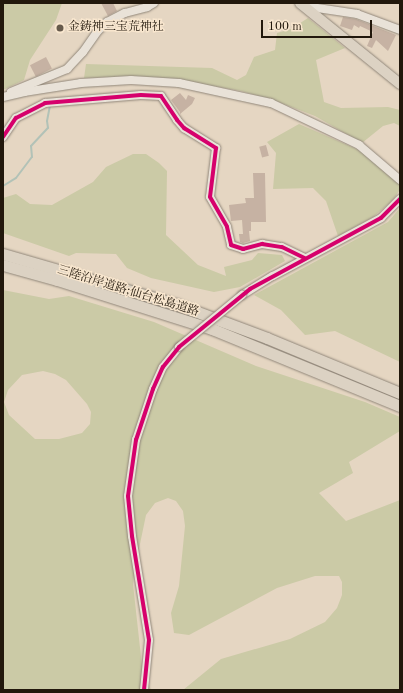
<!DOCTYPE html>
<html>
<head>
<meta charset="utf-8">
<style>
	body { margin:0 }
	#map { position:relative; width:403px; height:693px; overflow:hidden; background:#e5d6c2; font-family:"Old Standard TT","Noto Serif JP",serif }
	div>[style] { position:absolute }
	.green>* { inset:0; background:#cbcaa6 }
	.stream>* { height:2px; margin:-1px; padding:0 1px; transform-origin:1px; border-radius:1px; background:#b2c2b7 }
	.building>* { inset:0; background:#c6b2a3; transform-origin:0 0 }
	.roads { filter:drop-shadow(0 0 1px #91877a) drop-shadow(0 0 1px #91877a) }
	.minor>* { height:8px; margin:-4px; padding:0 4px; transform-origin:4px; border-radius:4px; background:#e9e2d8 }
	.major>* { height:10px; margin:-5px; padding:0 5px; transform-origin:5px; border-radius:5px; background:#dcd2c3 }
	.highway>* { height:11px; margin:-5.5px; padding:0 5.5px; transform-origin:5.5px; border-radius:5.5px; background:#dcd2c3 }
	.bridges { filter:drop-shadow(0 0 1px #91877a) drop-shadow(0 0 1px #91877a) }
	.minor-bridge>* { height:8px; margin:-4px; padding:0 4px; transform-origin:4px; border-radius:4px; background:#e9e2d8 }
	.cycleway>* { height:4px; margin:-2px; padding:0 2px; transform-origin:2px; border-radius:2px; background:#d6006c }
	.dots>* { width:11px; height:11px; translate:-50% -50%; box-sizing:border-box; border:2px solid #f8e6ce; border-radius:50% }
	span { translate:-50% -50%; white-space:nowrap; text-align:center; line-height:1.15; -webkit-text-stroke:3px #f8e6ce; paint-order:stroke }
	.poi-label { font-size:12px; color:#22180c }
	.left { translate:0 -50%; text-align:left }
	.street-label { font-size:12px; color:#22180c }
	.frame { position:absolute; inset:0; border:4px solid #22180c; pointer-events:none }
	.scale { position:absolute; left:261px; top:20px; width:111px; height:18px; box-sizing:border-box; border:2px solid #22180c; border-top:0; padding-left:5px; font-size:12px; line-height:14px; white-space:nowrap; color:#22180c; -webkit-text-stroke:3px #f8e6ce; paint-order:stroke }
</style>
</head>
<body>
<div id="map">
	<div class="green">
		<div style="clip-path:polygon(5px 3px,62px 3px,56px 20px,30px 60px,24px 80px,3px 90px,3px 4px)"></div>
		<div style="clip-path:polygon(308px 18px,345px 48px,316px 60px,324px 102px,341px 108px,388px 107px,400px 110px,400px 126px,394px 123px,383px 126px,362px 143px,315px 116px,273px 100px,241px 91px,191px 82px,139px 77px,84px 78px,86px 64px,212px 68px,237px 80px,246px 75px,254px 57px,275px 50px,277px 33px,291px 29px)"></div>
		<div style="clip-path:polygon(299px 124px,359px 150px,400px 184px,399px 191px,393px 200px,373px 217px,338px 236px,326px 201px,313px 188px,273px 189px,276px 153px,267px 142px)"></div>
		<div style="clip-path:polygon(133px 154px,146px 154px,159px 163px,167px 171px,166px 235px,198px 265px,226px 276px,224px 267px,252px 260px,258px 253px,282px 255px,285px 261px,240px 287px,214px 292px,151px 278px,127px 268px,116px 254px,76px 253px,69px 256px,3px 233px,3px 198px,16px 194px,30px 204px,52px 205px,93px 182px,106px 167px)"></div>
		<div style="clip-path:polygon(400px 208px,400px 362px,335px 331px,305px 335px,281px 310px,254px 295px,388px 222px)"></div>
		<div style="clip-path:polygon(evenodd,3px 290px,49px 299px,69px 296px,154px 322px,256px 366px,365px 402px,400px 417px,400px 431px,349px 462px,353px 473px,319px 493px,346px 521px,400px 500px,400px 690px,183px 690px,221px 659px,290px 639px,325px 622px,337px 608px,342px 595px,342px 582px,339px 576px,315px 576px,277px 588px,189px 635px,174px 633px,171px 613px,179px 586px,185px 526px,183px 511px,176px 501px,168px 498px,155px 503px,146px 515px,135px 568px,133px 584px,142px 666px,151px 690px,3px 690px,3px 290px,43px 371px,55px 374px,66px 380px,87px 404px,91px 412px,90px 424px,82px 433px,59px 439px,35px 439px,9px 415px,4px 402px,8px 390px,22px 375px,43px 371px)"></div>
	</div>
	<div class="stream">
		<div style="left:3px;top:186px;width:15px;rotate:-32deg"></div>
		<div style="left:16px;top:178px;width:26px;rotate:-53deg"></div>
		<div style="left:32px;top:157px;width:11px;rotate:-95deg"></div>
		<div style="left:31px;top:146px;width:25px;rotate:-47deg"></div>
		<div style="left:48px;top:128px;width:7px;rotate:-98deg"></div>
		<div style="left:47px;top:121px;width:15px;rotate:-79deg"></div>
	</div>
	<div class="building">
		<div style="clip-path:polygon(101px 3px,113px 3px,117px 11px,108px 16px)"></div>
		<div style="clip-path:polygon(343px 17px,356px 19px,396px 35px,388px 51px,376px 40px,372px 48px,367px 46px,373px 32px,360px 26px,359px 28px,354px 25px,352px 30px,340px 26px)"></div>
		<div style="left:46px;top:57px;width:13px;height:18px;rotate:63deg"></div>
		<div style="clip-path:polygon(180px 93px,186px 100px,188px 95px,195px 98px,192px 104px,180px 114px,180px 112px,171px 100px)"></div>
		<div style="left:266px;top:145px;width:11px;height:7px;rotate:75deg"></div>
		<div style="clip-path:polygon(253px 173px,265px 173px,266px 222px,251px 222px,251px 231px,249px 231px,250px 241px,243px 243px,240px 242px,239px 234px,243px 234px,242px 220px,231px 221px,229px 205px,246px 203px,245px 198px,254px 198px)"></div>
	</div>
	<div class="roads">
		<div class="minor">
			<div style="left:304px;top:6px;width:54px;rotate:8.6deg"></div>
			<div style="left:357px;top:14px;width:46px;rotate:20.4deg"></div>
			<div style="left:11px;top:92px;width:61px;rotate:-22.3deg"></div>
			<div style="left:67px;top:69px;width:23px;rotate:-47deg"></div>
			<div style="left:83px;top:52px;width:24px;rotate:-55deg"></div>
			<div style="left:97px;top:32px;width:14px;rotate:-45deg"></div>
			<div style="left:107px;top:22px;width:20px;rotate:-27deg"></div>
			<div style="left:125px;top:13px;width:23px;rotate:-15deg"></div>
			<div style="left:147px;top:7px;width:8px;rotate:-30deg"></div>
			<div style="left:3px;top:97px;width:22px;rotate:-13deg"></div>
			<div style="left:24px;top:92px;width:58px;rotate:-9deg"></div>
			<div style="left:81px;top:83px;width:50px;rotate:-3.4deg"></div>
			<div style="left:131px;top:80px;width:48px;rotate:3.6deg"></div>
			<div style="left:179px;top:83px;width:94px;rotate:12.3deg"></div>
			<div style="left:271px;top:103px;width:98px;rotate:25.5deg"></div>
			<div style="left:359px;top:145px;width:54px;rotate:40.5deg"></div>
			<div style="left:3px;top:137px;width:23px;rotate:-56deg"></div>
			<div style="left:16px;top:118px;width:33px;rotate:-27deg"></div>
			<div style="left:45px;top:103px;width:96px;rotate:-4.8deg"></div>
			<div style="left:141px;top:95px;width:20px;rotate:3deg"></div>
			<div style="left:161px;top:96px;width:29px;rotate:56deg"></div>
			<div style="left:177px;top:120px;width:11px;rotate:49deg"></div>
			<div style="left:184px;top:128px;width:38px;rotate:32deg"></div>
			<div style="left:216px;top:148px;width:49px;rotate:97deg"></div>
			<div style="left:210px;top:197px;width:34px;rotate:60deg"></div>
			<div style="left:227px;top:227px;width:18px;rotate:77deg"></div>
			<div style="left:231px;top:245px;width:13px;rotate:18deg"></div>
			<div style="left:243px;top:249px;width:20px;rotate:-15deg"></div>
			<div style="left:262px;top:244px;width:20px;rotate:9deg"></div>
			<div style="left:282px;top:247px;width:25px;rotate:26deg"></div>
			<div style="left:242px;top:295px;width:36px;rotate:-32deg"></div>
			<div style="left:273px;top:276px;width:123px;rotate:-28.2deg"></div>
			<div style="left:381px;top:218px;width:27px;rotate:-45deg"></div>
			<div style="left:144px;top:690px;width:50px;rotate:-84.3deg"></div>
			<div style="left:149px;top:640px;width:105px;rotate:-99.3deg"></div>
			<div style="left:132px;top:536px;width:40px;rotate:-95.7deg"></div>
			<div style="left:128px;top:496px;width:57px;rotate:-81.9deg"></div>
			<div style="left:136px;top:440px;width:54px;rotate:-71.6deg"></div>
			<div style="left:153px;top:389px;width:24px;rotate:-66deg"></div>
			<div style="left:163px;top:367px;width:26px;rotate:-51deg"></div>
		</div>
		<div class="major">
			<div style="left:300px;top:3px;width:129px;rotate:39deg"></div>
		</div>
		<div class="highway">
			<div style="left:3px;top:254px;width:180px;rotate:16.1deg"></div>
			<div style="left:176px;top:304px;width:97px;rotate:20.5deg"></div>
			<div style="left:267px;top:338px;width:144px;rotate:22.5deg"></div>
			<div style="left:3px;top:265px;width:56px;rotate:15.5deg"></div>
			<div style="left:57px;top:280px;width:163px;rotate:17.5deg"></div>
			<div style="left:212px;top:329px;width:203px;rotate:22.3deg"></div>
		</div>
	</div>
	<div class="bridges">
		<div class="minor-bridge">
			<div style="left:179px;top:347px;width:82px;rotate:-39.5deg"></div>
		</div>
	</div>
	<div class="cycleway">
		<div style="left:3px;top:137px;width:23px;rotate:-56deg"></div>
		<div style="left:16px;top:118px;width:33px;rotate:-27deg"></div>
		<div style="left:45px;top:103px;width:96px;rotate:-4.8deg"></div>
		<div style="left:141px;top:95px;width:20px;rotate:3deg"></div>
		<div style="left:161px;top:96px;width:29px;rotate:56deg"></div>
		<div style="left:177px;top:120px;width:11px;rotate:49deg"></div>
		<div style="left:184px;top:128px;width:38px;rotate:32deg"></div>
		<div style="left:216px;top:148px;width:49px;rotate:97deg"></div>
		<div style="left:210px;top:197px;width:34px;rotate:60deg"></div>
		<div style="left:227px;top:227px;width:18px;rotate:77deg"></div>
		<div style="left:231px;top:245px;width:13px;rotate:18deg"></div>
		<div style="left:243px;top:249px;width:20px;rotate:-15deg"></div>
		<div style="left:262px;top:244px;width:20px;rotate:9deg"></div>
		<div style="left:282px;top:247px;width:25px;rotate:26deg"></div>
		<div style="left:144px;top:690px;width:50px;rotate:-84.3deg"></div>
		<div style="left:149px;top:640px;width:105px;rotate:-99.3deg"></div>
		<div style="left:132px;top:536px;width:40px;rotate:-95.7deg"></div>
		<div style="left:128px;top:496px;width:57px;rotate:-81.9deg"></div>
		<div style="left:136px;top:440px;width:54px;rotate:-71.6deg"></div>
		<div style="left:153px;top:389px;width:24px;rotate:-66deg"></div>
		<div style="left:163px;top:367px;width:26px;rotate:-51deg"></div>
		<div style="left:179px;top:347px;width:92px;rotate:-39.2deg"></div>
		<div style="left:250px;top:289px;width:149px;rotate:-28.5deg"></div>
		<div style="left:381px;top:218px;width:27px;rotate:-45deg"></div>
	</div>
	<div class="dots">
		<div style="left:60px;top:28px;background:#665a4c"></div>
	</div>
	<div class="poi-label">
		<span class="left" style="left:68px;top:28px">金鋳神三宝荒神社</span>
	</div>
	<div class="street-label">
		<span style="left:128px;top:292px;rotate:17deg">三陸沿岸道路;仙台松島道路</span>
	</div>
	<div class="frame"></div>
	<div class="scale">100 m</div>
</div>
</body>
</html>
